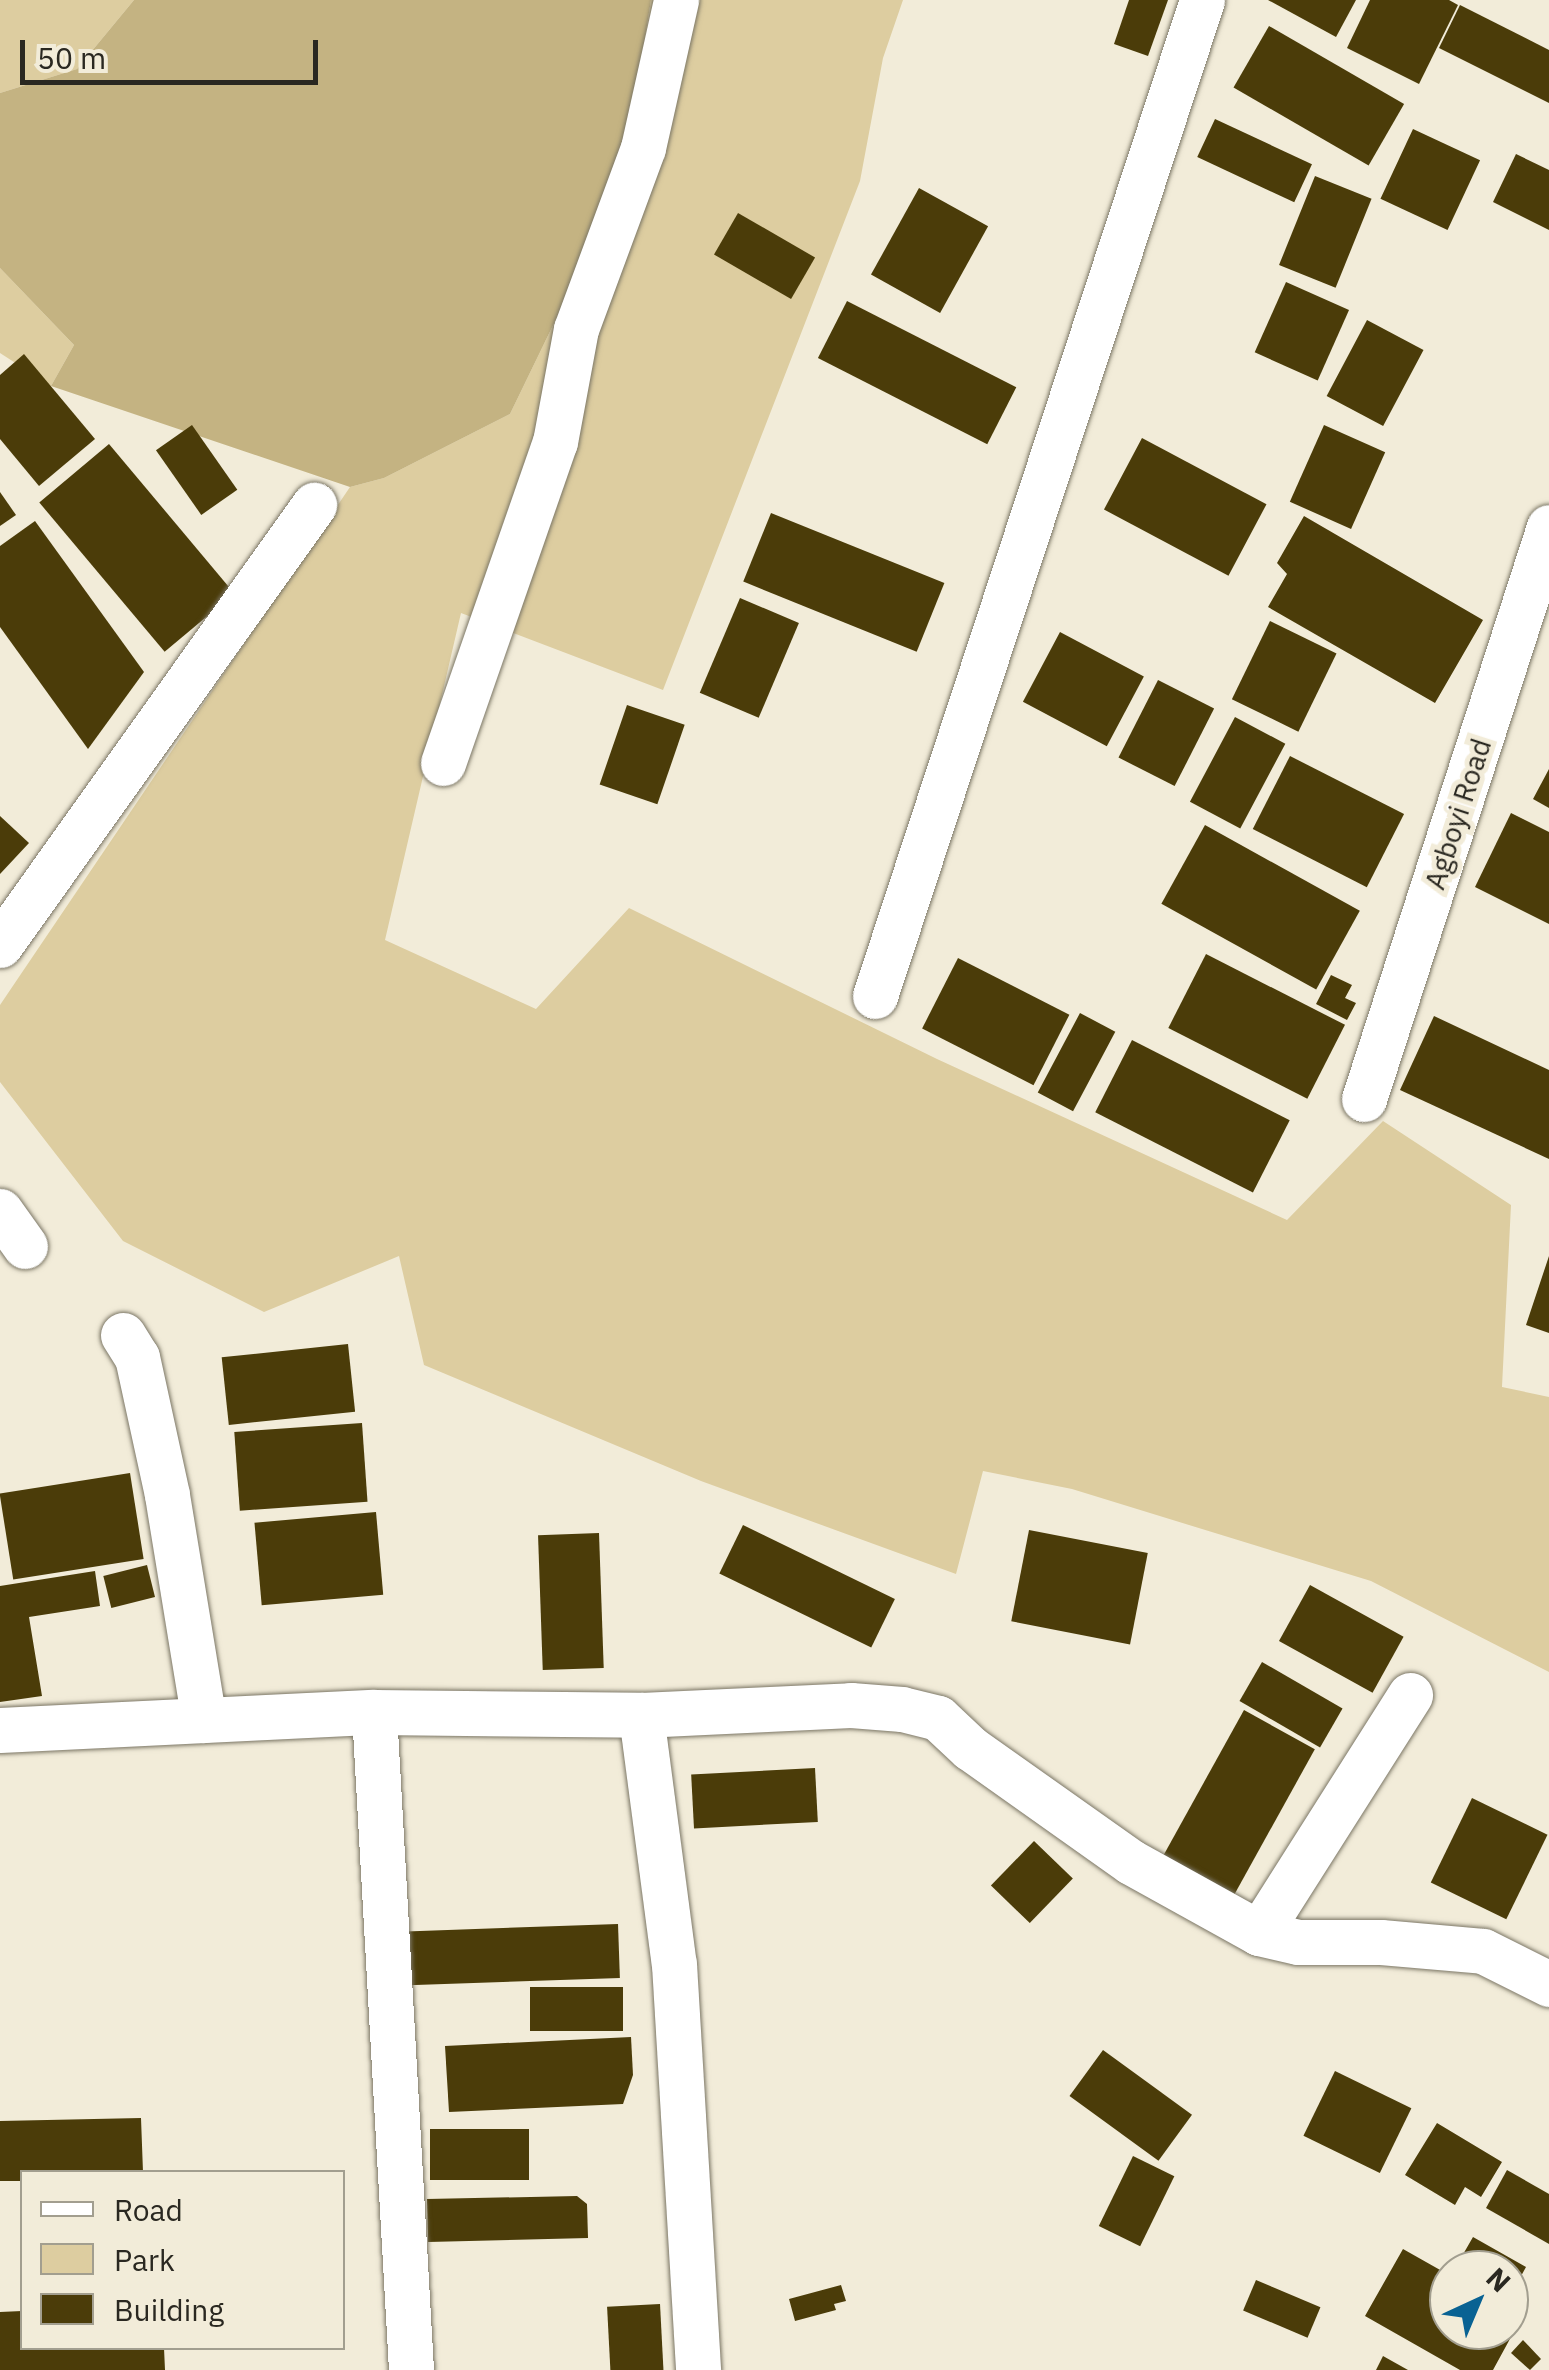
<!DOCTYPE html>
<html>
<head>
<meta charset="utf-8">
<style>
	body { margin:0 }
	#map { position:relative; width:1549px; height:2370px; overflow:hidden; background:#f2ecd9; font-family:"IBM Plex Sans",sans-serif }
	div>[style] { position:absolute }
	.green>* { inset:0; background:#ddcda0 }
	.forest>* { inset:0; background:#c4b382 }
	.building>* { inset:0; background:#4b3c09; transform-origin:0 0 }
	.roads { filter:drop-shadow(0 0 2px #7b7665) drop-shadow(0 0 2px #7b7665) }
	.minor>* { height:45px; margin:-22.5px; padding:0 22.5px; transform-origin:22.5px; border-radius:22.5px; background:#fff }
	span { translate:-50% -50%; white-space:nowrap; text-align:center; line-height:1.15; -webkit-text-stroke:10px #f2ecd9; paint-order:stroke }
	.street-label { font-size:28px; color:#2a2821 }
	.legend { position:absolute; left:20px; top:2170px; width:325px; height:180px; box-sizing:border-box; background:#f2ecd9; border:2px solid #a29e8f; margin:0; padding:12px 18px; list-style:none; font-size:30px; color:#2a2821 }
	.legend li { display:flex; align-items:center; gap:20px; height:50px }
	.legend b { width:50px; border:2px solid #a29e8f }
	.north { position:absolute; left:1429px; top:2250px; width:100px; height:100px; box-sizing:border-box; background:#f2ecd9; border:2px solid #a29e8f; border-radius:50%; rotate:44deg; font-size:28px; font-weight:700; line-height:40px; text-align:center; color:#2a2821 }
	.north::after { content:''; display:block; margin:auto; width:35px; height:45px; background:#096293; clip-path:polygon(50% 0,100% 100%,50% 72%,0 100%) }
	.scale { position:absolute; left:20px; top:40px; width:298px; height:45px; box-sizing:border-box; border:5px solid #2a2821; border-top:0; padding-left:12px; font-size:30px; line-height:35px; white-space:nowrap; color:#2a2821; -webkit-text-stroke:8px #f2ecd9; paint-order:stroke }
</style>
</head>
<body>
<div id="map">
	<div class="green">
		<div style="clip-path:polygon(0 0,134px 0,77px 69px,0 93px)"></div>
		<div style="clip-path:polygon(651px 0,903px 0,883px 58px,860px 181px,663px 690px,461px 613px,385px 940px,536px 1009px,629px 908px,937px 1059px,1287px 1220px,1383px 1121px,1511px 1205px,1502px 1387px,1549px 1397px,1549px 1672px,1371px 1581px,1072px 1489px,983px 1471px,956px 1574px,701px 1481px,424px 1365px,399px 1256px,264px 1312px,123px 1241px,0 1082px,0 1005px,350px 487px,384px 478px,510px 414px,622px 183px)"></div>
		<div style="clip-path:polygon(0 268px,74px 345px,51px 386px,0 353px)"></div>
	</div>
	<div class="forest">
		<div style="clip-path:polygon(134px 0,651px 0,622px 183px,510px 414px,384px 478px,350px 487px,51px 386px,74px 345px,0 268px,0 93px,77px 69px)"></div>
	</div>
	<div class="building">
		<div style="clip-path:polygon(1129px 0,1168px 0,1148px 56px,1114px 44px)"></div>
		<div style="clip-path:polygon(1268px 0,1356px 0,1336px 37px)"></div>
		<div style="clip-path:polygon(1370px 0,1449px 0,1458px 5px,1419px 84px,1347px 48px)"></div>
		<div style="clip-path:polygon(1460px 5px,1549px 50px,1549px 103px,1439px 48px)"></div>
		<div style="left:1269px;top:26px;width:156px;height:71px;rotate:30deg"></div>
		<div style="left:1215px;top:119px;width:107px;height:42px;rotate:25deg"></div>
		<div style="left:1413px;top:129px;width:74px;height:77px;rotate:25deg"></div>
		<div style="clip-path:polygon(1516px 154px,1549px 170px,1549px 230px,1493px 202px)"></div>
		<div style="left:1315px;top:176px;width:61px;height:96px;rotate:22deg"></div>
		<div style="left:919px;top:188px;width:79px;height:99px;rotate:29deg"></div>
		<div style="left:738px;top:213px;width:89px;height:48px;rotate:30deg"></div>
		<div style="left:1286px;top:282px;width:69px;height:77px;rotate:24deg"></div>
		<div style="left:847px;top:301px;width:190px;height:64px;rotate:27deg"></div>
		<div style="left:1367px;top:320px;width:64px;height:86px;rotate:28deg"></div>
		<div style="clip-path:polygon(24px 354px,95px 439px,39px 486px,0 439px,0 375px)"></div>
		<div style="left:192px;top:425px;width:79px;height:44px;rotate:55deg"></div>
		<div style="left:1324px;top:425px;width:67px;height:84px;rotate:24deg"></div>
		<div style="left:1142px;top:438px;width:141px;height:81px;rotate:28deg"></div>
		<div style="left:109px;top:444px;width:195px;height:91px;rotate:50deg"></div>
		<div style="clip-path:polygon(0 492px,16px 515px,0 526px)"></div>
		<div style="left:771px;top:513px;width:187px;height:74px;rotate:22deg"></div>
		<div style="clip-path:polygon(1304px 516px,1483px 620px,1435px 703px,1268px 607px,1287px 574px,1277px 563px)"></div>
		<div style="clip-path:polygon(35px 521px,144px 672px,88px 749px,0 627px,0 546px)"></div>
		<div style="left:740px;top:598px;width:64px;height:103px;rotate:23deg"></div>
		<div style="left:1270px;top:621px;width:74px;height:87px;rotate:26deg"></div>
		<div style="left:1060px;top:632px;width:95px;height:79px;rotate:28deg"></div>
		<div style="left:1158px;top:680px;width:63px;height:87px;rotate:27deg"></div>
		<div style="left:627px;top:705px;width:61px;height:84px;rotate:19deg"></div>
		<div style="left:1235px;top:717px;width:57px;height:96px;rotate:28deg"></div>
		<div style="left:1290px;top:756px;width:128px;height:82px;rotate:27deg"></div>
		<div style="clip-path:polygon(1549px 769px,1549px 808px,1533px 799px)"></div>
		<div style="clip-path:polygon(1511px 813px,1549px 832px,1549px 924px,1475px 887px)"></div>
		<div style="clip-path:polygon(0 816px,29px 843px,0 874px)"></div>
		<div style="left:1205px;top:825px;width:177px;height:90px;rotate:29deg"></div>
		<div style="left:1206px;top:954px;width:156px;height:83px;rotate:27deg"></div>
		<div style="left:958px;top:958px;width:125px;height:79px;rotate:27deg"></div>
		<div style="clip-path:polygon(1331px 975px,1352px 985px,1345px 998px,1356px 1003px,1347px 1020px,1316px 1004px)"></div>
		<div style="left:1080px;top:1013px;width:40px;height:90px;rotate:28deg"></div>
		<div style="clip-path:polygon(1434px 1016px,1549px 1070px,1549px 1159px,1400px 1090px)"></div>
		<div style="left:1132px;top:1040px;width:177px;height:81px;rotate:27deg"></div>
		<div style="clip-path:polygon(1549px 1256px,1549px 1333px,1526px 1325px)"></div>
		<div style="left:348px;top:1344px;width:68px;height:127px;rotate:84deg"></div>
		<div style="left:362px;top:1423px;width:79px;height:128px;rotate:86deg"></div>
		<div style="left:130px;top:1473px;width:87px;height:132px;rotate:81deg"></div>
		<div style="left:376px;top:1512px;width:83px;height:122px;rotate:85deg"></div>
		<div style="left:743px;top:1525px;width:169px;height:54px;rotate:26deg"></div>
		<div style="left:1029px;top:1530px;width:121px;height:93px;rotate:11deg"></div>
		<div style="left:599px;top:1533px;width:135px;height:61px;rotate:88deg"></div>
		<div style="left:147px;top:1565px;width:33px;height:45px;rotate:76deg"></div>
		<div style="clip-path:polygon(95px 1571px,100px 1606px,29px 1617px,42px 1696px,0 1702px,0 1586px)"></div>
		<div style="left:1310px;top:1585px;width:107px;height:64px;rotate:29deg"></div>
		<div style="left:1262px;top:1662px;width:93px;height:45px;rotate:30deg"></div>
		<div style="left:1244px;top:1710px;width:81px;height:172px;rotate:29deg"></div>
		<div style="left:815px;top:1768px;width:54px;height:124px;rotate:87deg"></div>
		<div style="left:1472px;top:1798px;width:84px;height:94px;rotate:26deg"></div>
		<div style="left:1034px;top:1841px;width:54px;height:62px;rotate:44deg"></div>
		<div style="left:618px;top:1924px;width:54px;height:212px;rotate:88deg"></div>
		<div style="left:530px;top:1987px;width:93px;height:44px"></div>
		<div style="clip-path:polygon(631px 2037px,633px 2075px,623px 2104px,449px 2112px,445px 2046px)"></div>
		<div style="left:1103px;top:2050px;width:110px;height:57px;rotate:36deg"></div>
		<div style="left:1335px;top:2071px;width:85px;height:72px;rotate:26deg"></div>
		<div style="clip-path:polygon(141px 2118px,143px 2172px,22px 2172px,22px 2181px,0 2181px,0 2121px)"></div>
		<div style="clip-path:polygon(1437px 2123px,1502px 2162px,1481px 2197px,1465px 2187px,1455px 2205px,1405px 2175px)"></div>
		<div style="left:529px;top:2129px;width:51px;height:99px;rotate:90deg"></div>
		<div style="left:1133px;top:2156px;width:46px;height:78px;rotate:26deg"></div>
		<div style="clip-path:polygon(1507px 2170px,1549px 2194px,1549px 2244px,1486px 2208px)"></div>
		<div style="clip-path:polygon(577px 2196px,587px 2204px,588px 2238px,428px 2242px,427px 2199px)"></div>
		<div style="clip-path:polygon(1473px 2237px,1526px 2267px,1509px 2298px,1509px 2270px,1454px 2270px)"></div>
		<div style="clip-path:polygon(1403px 2249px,1449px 2275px,1449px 2330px,1498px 2330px,1511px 2337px,1493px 2370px,1460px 2370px,1365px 2316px)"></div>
		<div style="left:1256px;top:2280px;width:70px;height:33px;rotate:23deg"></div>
		<div style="clip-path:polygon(841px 2285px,846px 2301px,834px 2304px,836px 2310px,795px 2321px,789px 2299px)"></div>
		<div style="left:660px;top:2304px;width:66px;height:53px;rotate:87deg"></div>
		<div style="clip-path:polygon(22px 2311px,22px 2348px,164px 2348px,165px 2370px,0 2370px,0 2312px)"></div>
		<div style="clip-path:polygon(1523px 2340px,1541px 2359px,1530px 2370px,1511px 2353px)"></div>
		<div style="clip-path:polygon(1383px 2356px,1408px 2370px,1376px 2370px)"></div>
	</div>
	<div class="roads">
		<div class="minor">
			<div style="left:443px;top:763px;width:340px;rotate:-70.8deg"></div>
			<div style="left:555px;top:442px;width:115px;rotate:-79.5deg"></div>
			<div style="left:576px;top:329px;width:193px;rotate:-69.7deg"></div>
			<div style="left:643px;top:148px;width:152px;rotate:-77.4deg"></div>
			<div style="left:0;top:945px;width:541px;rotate:-54.49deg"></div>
			<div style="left:875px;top:996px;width:1048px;rotate:-71.82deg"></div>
			<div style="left:1364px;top:1099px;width:601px;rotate:-72.08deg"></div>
			<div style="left:0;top:1211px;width:43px;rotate:54.5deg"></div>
			<div style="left:123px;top:1335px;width:26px;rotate:58deg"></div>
			<div style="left:137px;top:1357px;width:141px;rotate:77.7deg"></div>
			<div style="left:167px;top:1495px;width:228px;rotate:80.7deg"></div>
			<div style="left:374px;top:1712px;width:659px;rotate:86.78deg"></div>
			<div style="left:641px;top:1715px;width:251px;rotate:82.5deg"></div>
			<div style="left:674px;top:1964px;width:407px;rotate:86.6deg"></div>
			<div style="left:0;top:1730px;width:374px;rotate:-2.8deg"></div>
			<div style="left:374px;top:1712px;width:267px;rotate:0.6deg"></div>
			<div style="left:641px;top:1715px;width:210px;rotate:-2.7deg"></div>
			<div style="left:851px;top:1705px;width:51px;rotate:4.5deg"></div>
			<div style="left:902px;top:1709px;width:37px;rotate:14deg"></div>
			<div style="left:938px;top:1718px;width:44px;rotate:43.2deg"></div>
			<div style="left:970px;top:1748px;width:197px;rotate:35.3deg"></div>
			<div style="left:1131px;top:1862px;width:146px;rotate:29deg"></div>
			<div style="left:1259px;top:1933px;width:40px;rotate:13deg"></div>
			<div style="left:1298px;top:1942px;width:83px"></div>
			<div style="left:1381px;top:1942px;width:102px;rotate:5deg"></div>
			<div style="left:1483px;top:1951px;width:74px;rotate:26.6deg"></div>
			<div style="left:1259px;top:1933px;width:282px;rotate:-57.6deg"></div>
		</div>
	</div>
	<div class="street-label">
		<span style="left:1458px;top:814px;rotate:-72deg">Agboyi Road</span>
	</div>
	<ul class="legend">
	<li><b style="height:12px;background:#fff"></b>Road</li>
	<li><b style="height:28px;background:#ddcda0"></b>Park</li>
	<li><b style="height:28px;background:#4b3c09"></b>Building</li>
	</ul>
	<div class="north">N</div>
	<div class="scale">50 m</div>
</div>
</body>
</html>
